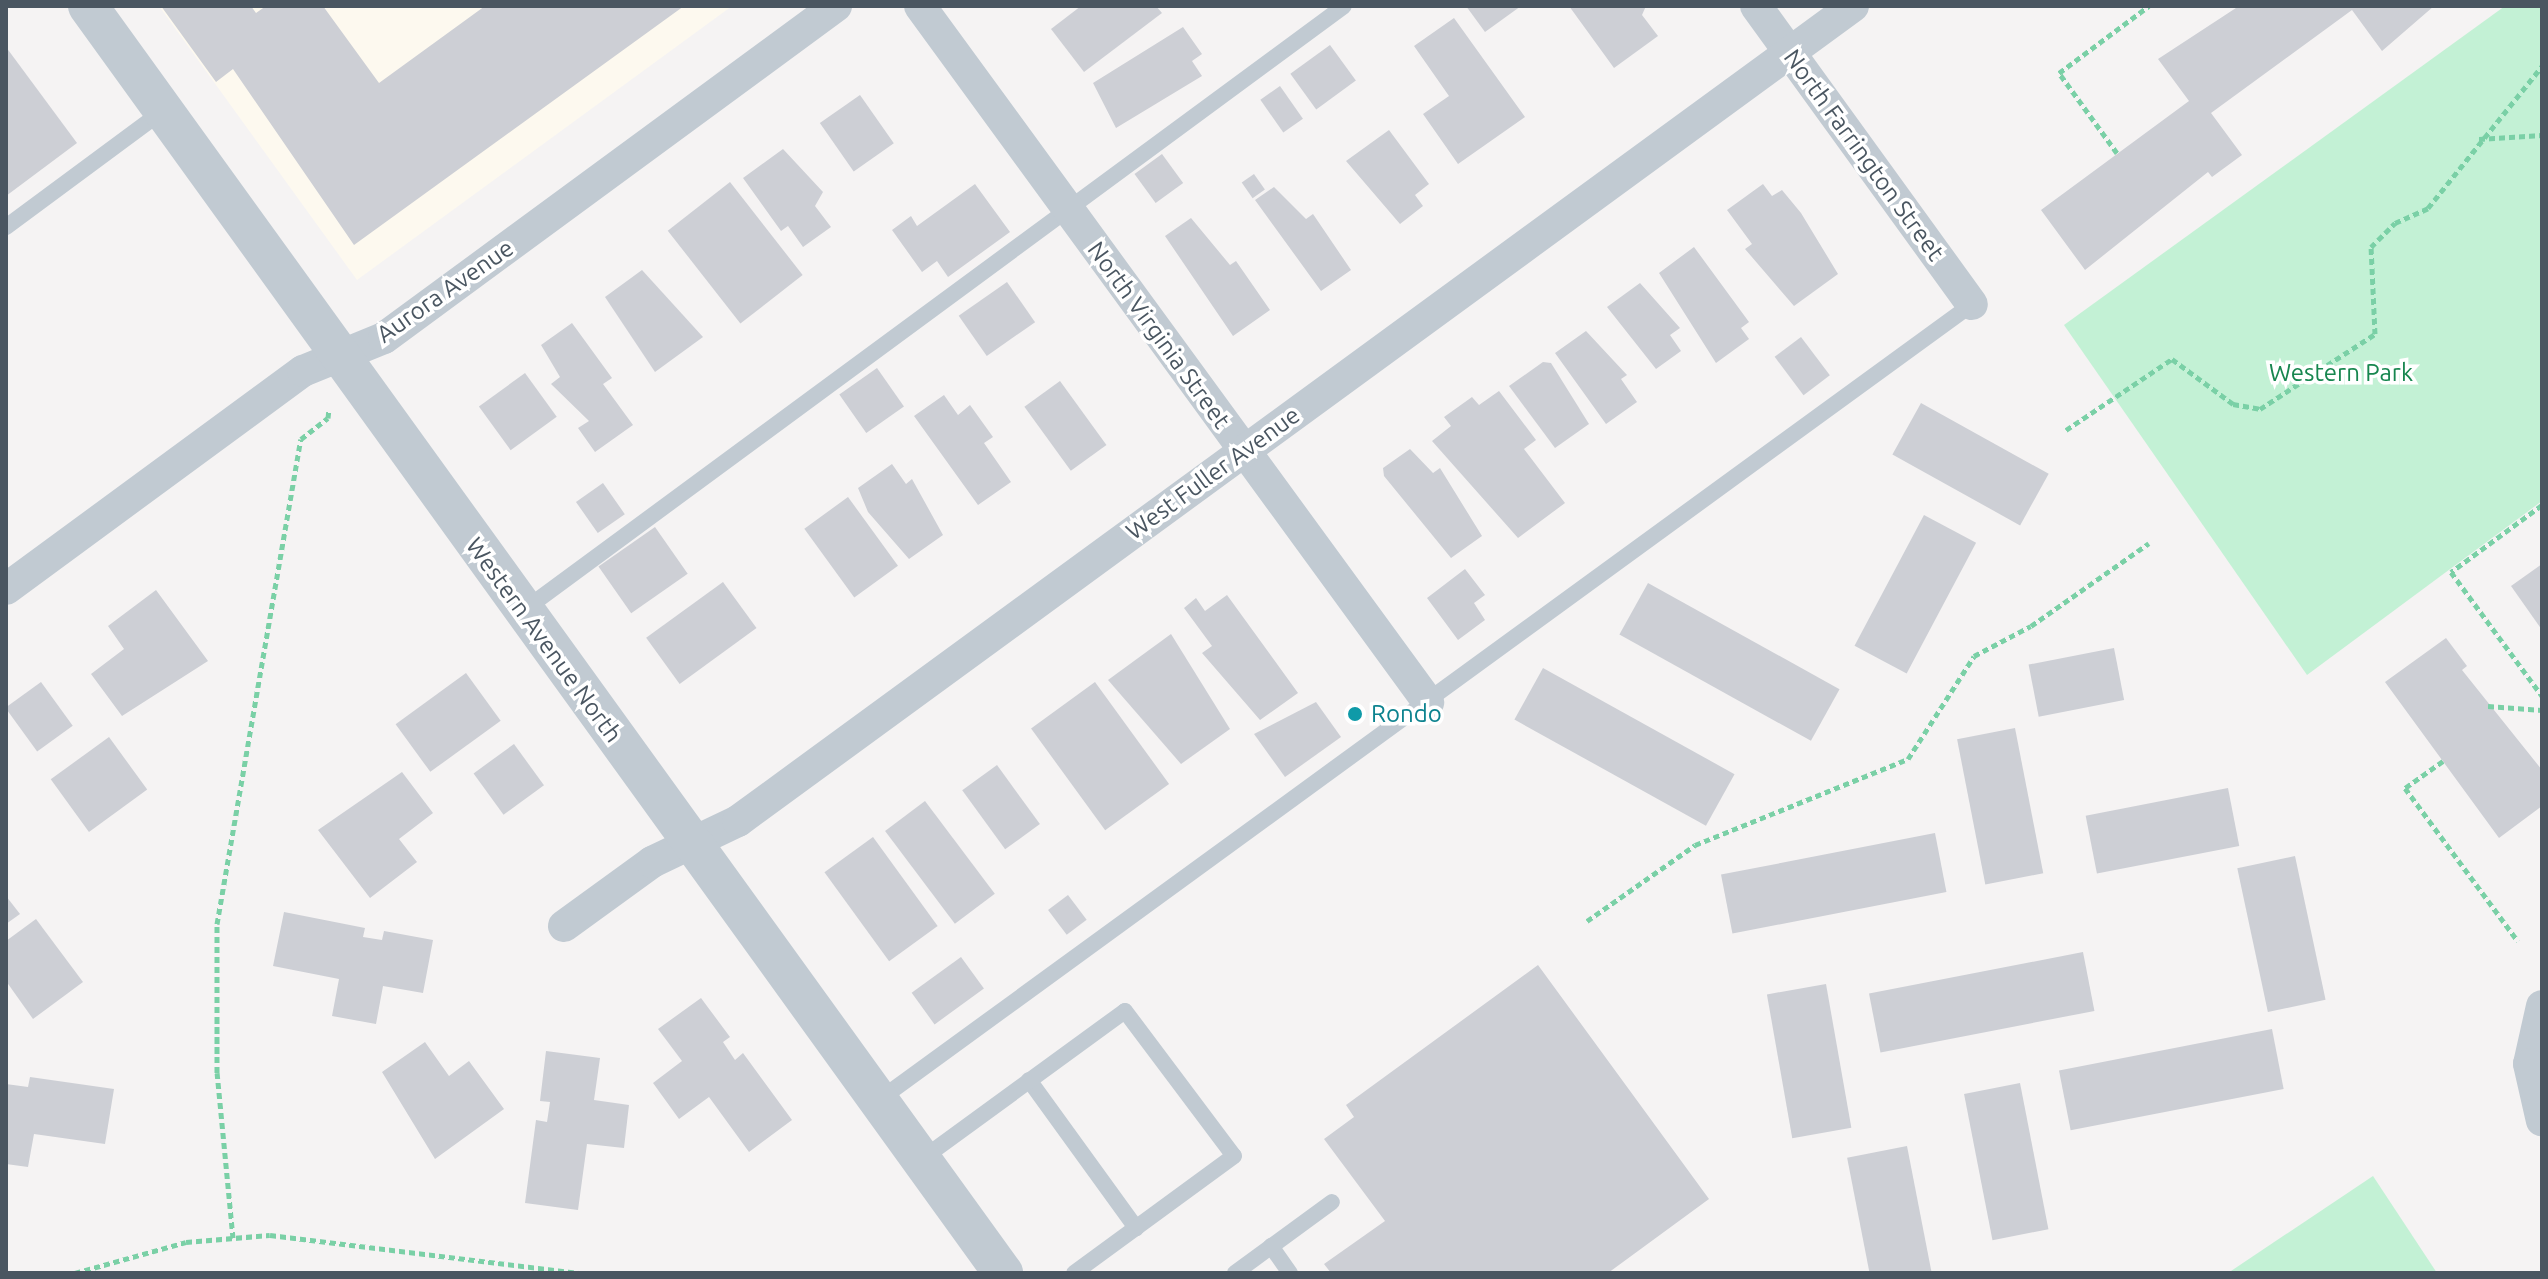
<!DOCTYPE html>
<html>
<head>
<meta charset="utf-8">
<style>
	body { margin:0 }
	#map { position:relative; width:2548px; height:1279px; overflow:hidden; background:#f5f3f3; font-family:Ubuntu,sans-serif }
	div>[style] { position:absolute }
	.commercial>* { inset:0; background:#fdf9ef }
	.green>* { inset:0; background:#c3f1d5 }
	.building>* { inset:0; background:#cdcfd5; transform-origin:0 0 }
	.path>* { height:5px; margin-top:-2.5px; transform-origin:0; background:repeating-linear-gradient(90deg,#7ad0a6 0 6px,transparent 0 10px) }
	.service>* { height:16px; margin:-8px; padding:0 8px; transform-origin:8px; border-radius:8px; background:#c1cad2 }
	.minor>* { height:32px; margin:-16px; padding:0 16px; transform-origin:16px; border-radius:16px; background:#c1cad2 }
	.tertiary>* { height:40px; margin:-20px; padding:0 20px; transform-origin:20px; border-radius:20px; background:#c1cad2 }
	.dots>* { width:22px; height:22px; translate:-50% -50%; box-sizing:border-box; border:4px solid #fff; border-radius:50% }
	span { translate:-50% -50%; white-space:nowrap; text-align:center; line-height:1.15; -webkit-text-stroke:7px #fff; paint-order:stroke }
	.street-label { font-size:24px; color:#4a5661 }
	.park-label { font-size:24px; color:#17864f }
	.culture-label { font-size:24px; color:#0d838f }
	.left { translate:0 -50%; text-align:left }
	.frame { position:absolute; inset:0; border:8px solid #4a5661; pointer-events:none }
</style>
</head>
<body>
<div id="map">
	<div class="commercial">
		<div style="clip-path:polygon(159px 6px,732px 6px,357px 280px)"></div>
	</div>
	<div class="green">
		<div style="clip-path:polygon(2505px 6px,2542px 6px,2542px 501px,2307px 675px,2064px 325px)"></div>
		<div style="clip-path:polygon(2373px 1176px,2437px 1273px,2228px 1273px)"></div>
	</div>
	<div class="building">
		<div style="clip-path:polygon(161px 6px,251px 6px,256px 13px,266px 6px,323px 6px,379px 83px,485px 6px,684px 6px,354px 245px,233px 69px,216px 82px)"></div>
		<div style="clip-path:polygon(1081px 6px,1156px 6px,1162px 13px,1084px 72px,1051px 29px)"></div>
		<div style="clip-path:polygon(1466px 6px,1521px 6px,1485px 32px)"></div>
		<div style="clip-path:polygon(1569px 6px,1646px 6px,1642px 15px,1658px 36px,1614px 68px)"></div>
		<div style="clip-path:polygon(2239px 6px,2434px 6px,2382px 51px,2352px 10px,2211px 113px,2242px 155px,2212px 177px,2208px 172px,2085px 270px,2041px 210px,2189px 101px,2158px 59px)"></div>
		<div style="clip-path:polygon(1454px 18px,1525px 117px,1458px 164px,1423px 114px,1449px 96px,1414px 46px)"></div>
		<div style="clip-path:polygon(1183px 27px,1202px 54px,1192px 61px,1202px 76px,1116px 128px,1093px 83px)"></div>
		<div style="left:1330px;top:45px;width:44px;height:49px;rotate:54deg"></div>
		<div style="clip-path:polygon(6px 47px,77px 143px,6px 196px)"></div>
		<div style="left:1280px;top:86px;width:40px;height:24px;rotate:55deg"></div>
		<div style="left:860px;top:95px;width:59px;height:49px;rotate:55deg"></div>
		<div style="clip-path:polygon(1389px 130px,1429px 184px,1415px 195px,1423px 206px,1400px 224px,1346px 161px)"></div>
		<div style="clip-path:polygon(783px 149px,823px 192px,815px 206px,831px 227px,803px 247px,788px 226px,781px 231px,743px 178px)"></div>
		<div style="left:1162px;top:154px;width:36px;height:34px;rotate:54deg"></div>
		<div style="left:1254px;top:174px;width:19px;height:15px;rotate:55deg"></div>
		<div style="left:730px;top:182px;width:118px;height:79px;rotate:52deg"></div>
		<div style="clip-path:polygon(975px 184px,1010px 232px,948px 277px,937px 261px,922px 272px,892px 230px,911px 216px,917px 226px)"></div>
		<div style="clip-path:polygon(1763px 184px,1772px 196px,1782px 190px,1801px 213px,1838px 274px,1794px 306px,1745px 249px,1752px 244px,1727px 210px)"></div>
		<div style="clip-path:polygon(1274px 187px,1306px 219px,1313px 214px,1351px 270px,1321px 291px,1255px 200px)"></div>
		<div style="clip-path:polygon(1191px 218px,1230px 265px,1236px 261px,1270px 310px,1233px 336px,1165px 236px)"></div>
		<div style="clip-path:polygon(1694px 247px,1749px 322px,1741px 328px,1749px 339px,1716px 363px,1659px 273px)"></div>
		<div style="clip-path:polygon(642px 270px,703px 337px,655px 372px,605px 297px)"></div>
		<div style="left:1007px;top:282px;width:49px;height:59px;rotate:55deg"></div>
		<div style="clip-path:polygon(1640px 283px,1680px 328px,1670px 335px,1681px 351px,1656px 369px,1607px 307px)"></div>
		<div style="clip-path:polygon(572px 323px,612px 378px,603px 384px,633px 425px,595px 452px,578px 428px,589px 421px,551px 384px,560px 377px,541px 345px)"></div>
		<div style="clip-path:polygon(1586px 331px,1627px 375px,1621px 379px,1637px 402px,1606px 424px,1555px 353px)"></div>
		<div style="left:1801px;top:337px;width:48px;height:33px;rotate:53deg"></div>
		<div style="clip-path:polygon(1543px 362px,1551px 363px,1589px 424px,1555px 448px,1509px 386px)"></div>
		<div style="left:877px;top:368px;width:47px;height:46px;rotate:55deg"></div>
		<div style="left:525px;top:373px;width:54px;height:57px;rotate:54deg"></div>
		<div style="left:1060px;top:381px;width:79px;height:44px;rotate:54deg"></div>
		<div style="clip-path:polygon(1499px 391px,1536px 440px,1524px 449px,1565px 503px,1518px 538px,1432px 441px,1451px 426px,1444px 417px,1472px 397px,1479px 405px)"></div>
		<div style="clip-path:polygon(944px 395px,958px 415px,970px 405px,993px 437px,984px 443px,1011px 482px,978px 505px,914px 416px)"></div>
		<div style="left:1921px;top:403px;width:146px;height:59px;rotate:29deg"></div>
		<div style="clip-path:polygon(1410px 449px,1433px 473px,1440px 468px,1482px 536px,1451px 558px,1384px 476px,1383px 468px)"></div>
		<div style="clip-path:polygon(892px 464px,906px 484px,912px 479px,943px 535px,909px 559px,868px 512px,858px 488px)"></div>
		<div style="left:603px;top:483px;width:38px;height:33px;rotate:55deg"></div>
		<div style="left:848px;top:497px;width:85px;height:54px;rotate:54deg"></div>
		<div style="left:1924px;top:515px;width:59px;height:148px;rotate:28deg"></div>
		<div style="left:655px;top:527px;width:57px;height:69px;rotate:55deg"></div>
		<div style="clip-path:polygon(2542px 564px,2542px 630px,2511px 586px)"></div>
		<div style="clip-path:polygon(1465px 569px,1485px 595px,1474px 603px,1485px 620px,1458px 640px,1427px 598px)"></div>
		<div style="left:723px;top:582px;width:57px;height:95px;rotate:54deg"></div>
		<div style="left:1648px;top:583px;width:219px;height:59px;rotate:29deg"></div>
		<div style="clip-path:polygon(156px 590px,208px 661px,122px 716px,91px 674px,124px 649px,108px 626px)"></div>
		<div style="clip-path:polygon(1227px 595px,1298px 693px,1260px 720px,1202px 653px,1212px 646px,1184px 608px,1196px 598px,1205px 611px)"></div>
		<div style="clip-path:polygon(1171px 634px,1230px 729px,1181px 764px,1108px 680px)"></div>
		<div style="clip-path:polygon(2446px 638px,2467px 666px,2462px 670px,2542px 770px,2542px 806px,2499px 838px,2385px 682px)"></div>
		<div style="left:2114px;top:648px;width:53px;height:87px;rotate:79deg"></div>
		<div style="left:1543px;top:668px;width:219px;height:59px;rotate:29deg"></div>
		<div style="left:466px;top:673px;width:59px;height:87px;rotate:54deg"></div>
		<div style="left:41px;top:682px;width:54px;height:44px;rotate:54deg"></div>
		<div style="left:1095px;top:682px;width:126px;height:79px;rotate:54deg"></div>
		<div style="clip-path:polygon(1316px 702px,1341px 737px,1285px 777px,1254px 734px)"></div>
		<div style="left:2015px;top:728px;width:148px;height:59px;rotate:79deg"></div>
		<div style="left:109px;top:737px;width:65px;height:72px;rotate:54deg"></div>
		<div style="left:514px;top:744px;width:51px;height:50px;rotate:54deg"></div>
		<div style="left:997px;top:765px;width:73px;height:43px;rotate:54deg"></div>
		<div style="clip-path:polygon(402px 772px,433px 813px,399px 839px,417px 862px,370px 898px,318px 830px)"></div>
		<div style="left:2228px;top:788px;width:59px;height:145px;rotate:79deg"></div>
		<div style="left:925px;top:801px;width:116px;height:50px;rotate:53deg"></div>
		<div style="left:1935px;top:833px;width:60px;height:218px;rotate:79deg"></div>
		<div style="left:873px;top:837px;width:110px;height:60px;rotate:54deg"></div>
		<div style="left:2295px;top:856px;width:147px;height:59px;rotate:78deg"></div>
		<div style="left:1068px;top:895px;width:31px;height:25px;rotate:53deg"></div>
		<div style="clip-path:polygon(6px 896px,20px 914px,6px 924px)"></div>
		<div style="clip-path:polygon(284px 912px,365px 928px,363px 937px,382px 940px,384px 931px,433px 940px,423px 993px,383px 986px,376px 1024px,332px 1016px,339px 979px,273px 966px)"></div>
		<div style="clip-path:polygon(36px 919px,83px 982px,33px 1019px,6px 981px,6px 941px)"></div>
		<div style="left:2083px;top:952px;width:60px;height:218px;rotate:79deg"></div>
		<div style="left:961px;top:957px;width:39px;height:61px;rotate:54deg"></div>
		<div style="clip-path:polygon(1538px 965px,1709px 1199px,1608px 1273px,1331px 1273px,1324px 1264px,1385px 1221px,1324px 1139px,1354px 1117px,1346px 1105px)"></div>
		<div style="left:1826px;top:984px;width:146px;height:60px;rotate:80deg"></div>
		<div style="clip-path:polygon(701px 998px,730px 1037px,723px 1042px,735px 1060px,743px 1053px,792px 1120px,749px 1152px,709px 1097px,679px 1119px,653px 1083px,682px 1061px,658px 1029px)"></div>
		<div style="left:2272px;top:1029px;width:61px;height:217px;rotate:79deg"></div>
		<div style="clip-path:polygon(425px 1042px,449px 1076px,469px 1061px,504px 1109px,435px 1159px,382px 1072px)"></div>
		<div style="clip-path:polygon(546px 1051px,600px 1058px,594px 1100px,629px 1105px,624px 1148px,587px 1144px,578px 1210px,525px 1203px,536px 1120px,547px 1122px,550px 1102px,540px 1101px)"></div>
		<div style="clip-path:polygon(30px 1077px,114px 1089px,105px 1144px,34px 1134px,28px 1167px,6px 1164px,6px 1084px,28px 1087px)"></div>
		<div style="left:2020px;top:1083px;width:149px;height:57px;rotate:79deg"></div>
		<div style="left:1907px;top:1146px;width:129px;height:61px;rotate:79deg"></div>
	</div>
	<div class="path">
		<div style="left:2238px;top:6px;width:1px;rotate:90deg"></div>
		<div style="left:2479px;top:139px;width:63px;rotate:-3.6deg"></div>
		<div style="left:2117px;top:153px;width:99px;rotate:-125.9deg"></div>
		<div style="left:2059px;top:73px;width:112px;rotate:-36.7deg"></div>
		<div style="left:2066px;top:430px;width:128px;rotate:-33.8deg"></div>
		<div style="left:2172px;top:359px;width:76px;rotate:36.4deg"></div>
		<div style="left:2233px;top:404px;width:27px;rotate:10deg"></div>
		<div style="left:2260px;top:409px;width:137px;rotate:-33.1deg"></div>
		<div style="left:2375px;top:334px;width:87px;rotate:-92.6deg"></div>
		<div style="left:2371px;top:247px;width:34px;rotate:-45deg"></div>
		<div style="left:2395px;top:223px;width:36px;rotate:-24deg"></div>
		<div style="left:2428px;top:208px;width:182px;rotate:-51.2deg"></div>
		<div style="left:2542px;top:505px;width:113px;rotate:143.6deg"></div>
		<div style="left:2451px;top:572px;width:154px;rotate:53.7deg"></div>
		<div style="left:2488px;top:706px;width:54px;rotate:4.2deg"></div>
		<div style="left:2443px;top:761px;width:47px;rotate:144.6deg"></div>
		<div style="left:2405px;top:788px;width:190px;rotate:53.6deg"></div>
		<div style="left:1587px;top:921px;width:132px;rotate:-35.1deg"></div>
		<div style="left:1695px;top:845px;width:230px;rotate:-22deg"></div>
		<div style="left:1908px;top:759px;width:122px;rotate:-57.3deg"></div>
		<div style="left:1974px;top:656px;width:64px;rotate:-27.8deg"></div>
		<div style="left:2031px;top:626px;width:144px;rotate:-35.1deg"></div>
		<div style="left:233px;top:1238px;width:166px;rotate:-95.5deg"></div>
		<div style="left:217px;top:1073px;width:149px;rotate:-90deg"></div>
		<div style="left:217px;top:924px;width:492px;rotate:-80.2deg"></div>
		<div style="left:301px;top:439px;width:34px;rotate:-38deg"></div>
		<div style="left:328px;top:418px;width:9px;rotate:-84deg"></div>
		<div style="left:75px;top:1273px;width:115px;rotate:-15.6deg"></div>
		<div style="left:186px;top:1242px;width:84px;rotate:-4.8deg"></div>
		<div style="left:270px;top:1235px;width:311px;rotate:7deg"></div>
	</div>
	<div class="service">
		<div style="left:6px;top:227px;width:195px;rotate:-36.5deg"></div>
		<div style="left:524px;top:610px;width:1018px;rotate:-36.37deg"></div>
		<div style="left:1029px;top:1080px;width:183px;rotate:54.1deg"></div>
		<div style="left:879px;top:1100px;width:1352px;rotate:-36.06deg"></div>
		<div style="left:922px;top:1159px;width:251px;rotate:-36.1deg"></div>
		<div style="left:1125px;top:1011px;width:181px;rotate:53.1deg"></div>
		<div style="left:1234px;top:1156px;width:198px;rotate:143.8deg"></div>
		<div style="left:1271px;top:1246px;width:33px;rotate:55deg"></div>
		<div style="left:1235px;top:1273px;width:120px;rotate:-36.2deg"></div>
	</div>
	<div class="minor">
		<div style="left:920px;top:6px;width:862px;rotate:53.87deg"></div>
		<div style="left:1756px;top:6px;width:368px;rotate:54.1deg"></div>
		<div style="left:6px;top:589px;width:368px;rotate:-36.3deg"></div>
		<div style="left:303px;top:371px;width:87px;rotate:-22.2deg"></div>
		<div style="left:384px;top:338px;width:561px;rotate:-36.3deg"></div>
		<div style="left:564px;top:926px;width:109px;rotate:-36deg"></div>
		<div style="left:652px;top:862px;width:95px;rotate:-25.5deg"></div>
		<div style="left:738px;top:821px;width:1381px;rotate:-36.16deg"></div>
		<div style="left:2542px;top:1006px;width:59px;rotate:102.6deg"></div>
		<div style="left:2529px;top:1064px;width:58px;rotate:77.2deg"></div>
	</div>
	<div class="tertiary">
		<div style="left:88px;top:6px;width:1563px;rotate:54.16deg"></div>
	</div>
	<div class="dots">
		<div style="left:1355px;top:714px;background:#0f9aa8"></div>
	</div>
	<div class="street-label">
		<span style="left:1864px;top:155px;rotate:54deg">North Farrington Street</span>
		<span style="left:445px;top:291px;rotate:-35deg">Aurora Avenue</span>
		<span style="left:1159px;top:335px;rotate:54deg">North Virginia Street</span>
		<span style="left:1213px;top:473px;rotate:-36deg">West Fuller Avenue</span>
		<span style="left:544px;top:640px;rotate:54deg">Western Avenue North</span>
	</div>
	<div class="park-label">
		<span style="left:2341px;top:373px">Western Park</span>
	</div>
	<div class="culture-label">
		<span class="left" style="left:1371px;top:714px">Rondo</span>
	</div>
	<div class="frame"></div>
</div>
</body>
</html>
